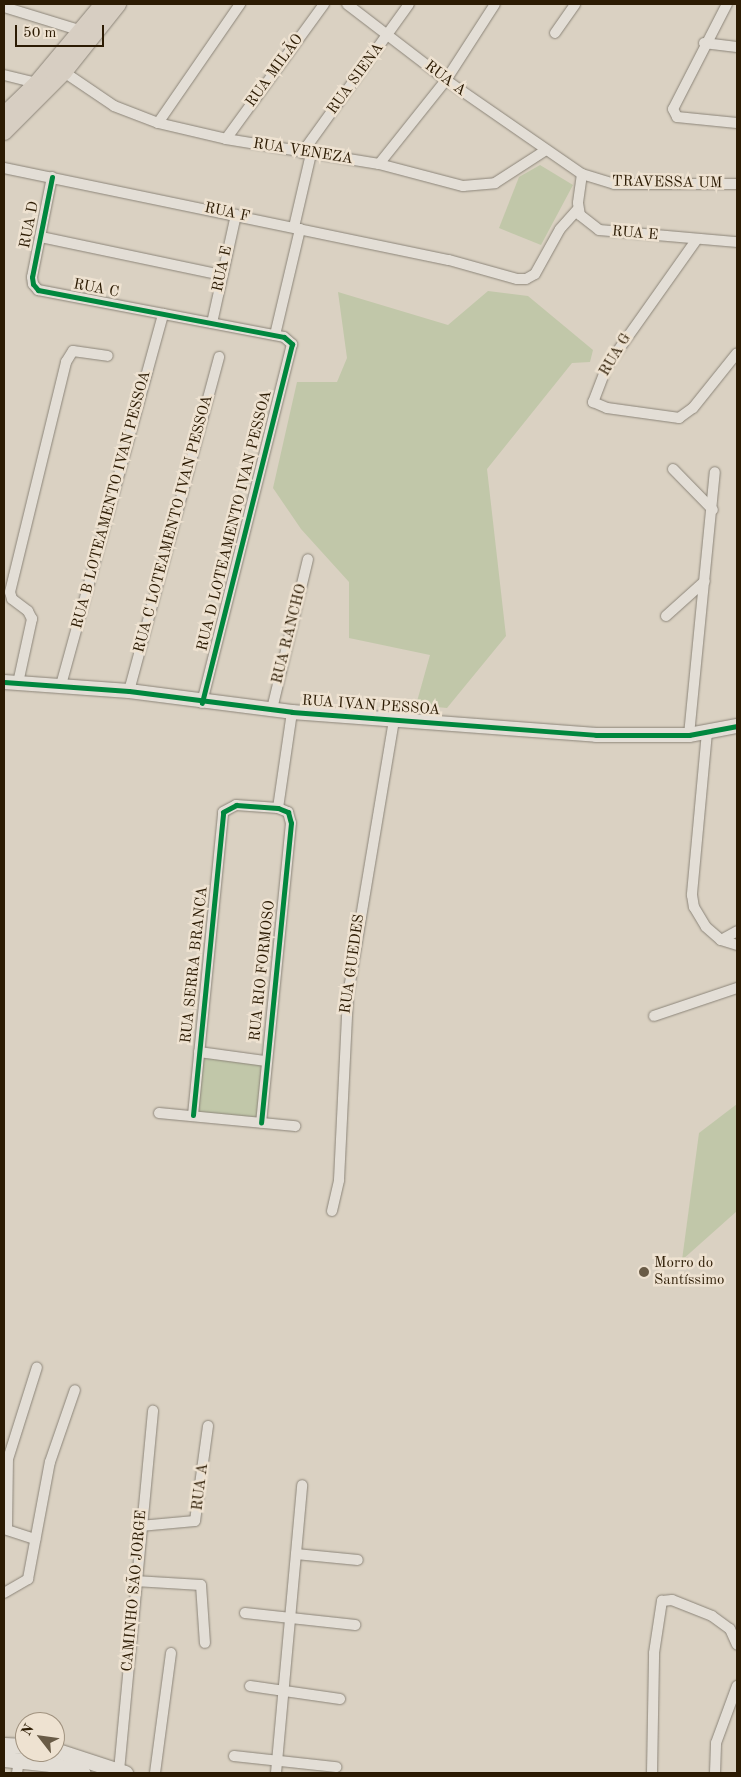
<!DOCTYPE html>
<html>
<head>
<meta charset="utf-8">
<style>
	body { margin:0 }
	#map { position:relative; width:741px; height:1777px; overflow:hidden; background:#dad1c2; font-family:"Old Standard TT",serif }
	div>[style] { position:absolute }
	.green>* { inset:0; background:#c1c7a9; transform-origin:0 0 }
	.roads { filter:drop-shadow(0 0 1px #8c8579) drop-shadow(0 0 1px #8c8579) }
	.minor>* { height:10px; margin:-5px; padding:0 5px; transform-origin:5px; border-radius:5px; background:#e3ded6 }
	.tertiary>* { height:14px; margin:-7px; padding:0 7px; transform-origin:7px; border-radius:7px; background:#e3ded6 }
	.secondary>* { height:15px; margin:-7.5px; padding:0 7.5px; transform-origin:7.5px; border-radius:7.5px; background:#e3ded6 }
	.primary>* { height:16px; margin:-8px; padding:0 8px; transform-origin:8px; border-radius:8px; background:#d7cec2 }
	.cycleway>* { height:5px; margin:-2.5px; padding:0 2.5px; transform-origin:2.5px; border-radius:2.5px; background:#00873e }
	.dots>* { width:14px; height:14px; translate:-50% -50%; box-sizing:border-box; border:2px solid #eee2d1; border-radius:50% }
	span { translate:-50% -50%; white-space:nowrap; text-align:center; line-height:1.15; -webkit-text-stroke:5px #eee2d1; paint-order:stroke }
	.street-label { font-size:15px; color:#2c1b03 }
	.poi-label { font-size:15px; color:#2c1b03 }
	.left { translate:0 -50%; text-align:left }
	.frame { position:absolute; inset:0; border:5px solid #2c1b03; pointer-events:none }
	.north { position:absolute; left:15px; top:1712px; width:50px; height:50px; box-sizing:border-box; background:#eee2d1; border:1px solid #a0927f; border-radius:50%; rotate:300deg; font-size:14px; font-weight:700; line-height:20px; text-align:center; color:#2c1b03 }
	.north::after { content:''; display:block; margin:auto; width:18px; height:22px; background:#695b46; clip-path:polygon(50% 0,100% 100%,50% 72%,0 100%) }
	.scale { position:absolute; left:15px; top:25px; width:89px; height:22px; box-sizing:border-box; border:2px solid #2c1b03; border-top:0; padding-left:6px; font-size:15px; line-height:18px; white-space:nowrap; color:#2c1b03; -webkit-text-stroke:4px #eee2d1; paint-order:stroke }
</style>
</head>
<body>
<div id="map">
	<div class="green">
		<div style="clip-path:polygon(540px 165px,573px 185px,541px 245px,499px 228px,519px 177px)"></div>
		<div style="clip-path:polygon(488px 291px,528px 296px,593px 350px,590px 362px,572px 363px,487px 469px,506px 636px,447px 708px,416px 705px,430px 655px,349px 638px,349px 582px,301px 529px,273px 488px,297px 382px,337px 382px,347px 358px,338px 292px,448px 325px)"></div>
		<div style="left:199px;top:1052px;width:68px;height:63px;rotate:8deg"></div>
		<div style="clip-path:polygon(737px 1104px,737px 1211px,682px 1260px,699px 1133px)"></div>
	</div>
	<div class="roads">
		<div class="minor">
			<div style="left:347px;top:4px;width:125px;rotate:37.5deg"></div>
			<div style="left:446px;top:80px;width:165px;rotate:34.7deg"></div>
			<div style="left:582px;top:174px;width:34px;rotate:17deg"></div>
			<div style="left:614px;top:184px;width:123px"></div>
			<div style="left:727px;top:4px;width:118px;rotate:117.2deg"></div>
			<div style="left:673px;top:109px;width:9px;rotate:63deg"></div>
			<div style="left:677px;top:117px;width:60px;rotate:5.7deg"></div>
			<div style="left:4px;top:7px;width:82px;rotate:17.1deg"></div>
			<div style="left:555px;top:33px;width:35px;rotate:-55deg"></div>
			<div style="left:704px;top:43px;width:33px;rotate:7deg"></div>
			<div style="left:64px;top:72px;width:60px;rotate:34.2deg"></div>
			<div style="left:114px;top:106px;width:47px;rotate:21.1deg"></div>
			<div style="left:158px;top:123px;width:70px;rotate:13.2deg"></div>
			<div style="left:226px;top:139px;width:155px;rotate:9.3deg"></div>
			<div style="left:379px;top:164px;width:87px;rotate:14.7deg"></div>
			<div style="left:463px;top:186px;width:32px;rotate:-5deg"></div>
			<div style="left:495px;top:183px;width:61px;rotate:-32.9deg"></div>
			<div style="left:4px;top:75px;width:34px;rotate:14deg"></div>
			<div style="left:158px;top:123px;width:145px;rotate:-55.4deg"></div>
			<div style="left:226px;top:139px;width:167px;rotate:-54deg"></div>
			<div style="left:302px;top:153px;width:183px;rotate:-54.3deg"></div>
			<div style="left:379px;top:164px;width:107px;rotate:-51.4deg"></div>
			<div style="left:446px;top:80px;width:90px;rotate:-57.2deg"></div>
			<div style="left:4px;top:168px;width:454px;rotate:11.7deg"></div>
			<div style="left:449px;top:260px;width:71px;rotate:15.6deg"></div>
			<div style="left:517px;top:279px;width:9px"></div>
			<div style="left:526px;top:279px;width:10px;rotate:-29deg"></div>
			<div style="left:535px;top:274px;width:51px;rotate:-60.9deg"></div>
			<div style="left:560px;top:229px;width:27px;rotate:-48deg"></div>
			<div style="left:582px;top:174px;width:29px;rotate:98deg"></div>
			<div style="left:578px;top:203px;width:12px;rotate:81deg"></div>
			<div style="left:580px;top:215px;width:24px;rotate:38deg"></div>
			<div style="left:599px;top:230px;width:139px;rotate:5deg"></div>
			<div style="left:52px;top:177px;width:102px;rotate:101.3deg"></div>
			<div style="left:32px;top:277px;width:7px;rotate:82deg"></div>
			<div style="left:33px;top:284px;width:8px;rotate:50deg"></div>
			<div style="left:38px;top:290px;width:250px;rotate:10.8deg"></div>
			<div style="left:284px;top:337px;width:11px;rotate:41deg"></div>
			<div style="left:292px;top:344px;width:370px;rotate:104.1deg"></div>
			<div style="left:294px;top:227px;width:75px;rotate:-76.9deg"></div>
			<div style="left:41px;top:237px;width:185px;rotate:11.9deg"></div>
			<div style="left:697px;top:239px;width:156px;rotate:125.3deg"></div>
			<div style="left:607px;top:366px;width:39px;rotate:111deg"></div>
			<div style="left:593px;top:402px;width:15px;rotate:23deg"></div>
			<div style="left:607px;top:408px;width:73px;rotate:7.9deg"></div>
			<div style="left:679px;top:418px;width:17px;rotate:-36deg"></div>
			<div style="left:693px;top:408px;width:70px;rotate:-51.3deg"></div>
			<div style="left:212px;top:323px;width:111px;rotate:-77.5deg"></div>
			<div style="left:275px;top:335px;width:109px;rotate:-76.7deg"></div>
			<div style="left:673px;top:469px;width:57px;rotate:45.7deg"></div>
			<div style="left:666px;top:616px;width:52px;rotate:-41.9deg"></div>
			<div style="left:18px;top:683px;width:66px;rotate:-77.7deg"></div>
			<div style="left:32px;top:619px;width:9px;rotate:-117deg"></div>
			<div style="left:28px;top:611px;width:20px;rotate:-143deg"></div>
			<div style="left:12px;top:599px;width:7px;rotate:-106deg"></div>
			<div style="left:10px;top:592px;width:237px;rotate:-76.3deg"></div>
			<div style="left:66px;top:362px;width:13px;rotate:-58deg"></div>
			<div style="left:73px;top:351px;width:35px;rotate:8deg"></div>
			<div style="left:61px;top:685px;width:385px;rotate:-74.6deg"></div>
			<div style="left:129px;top:691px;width:346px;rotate:-74.9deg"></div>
			<div style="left:272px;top:709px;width:154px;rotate:-76.5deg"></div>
			<div style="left:707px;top:732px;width:164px;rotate:95.3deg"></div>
			<div style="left:692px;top:895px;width:12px;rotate:81deg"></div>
			<div style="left:694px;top:907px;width:23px;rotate:59deg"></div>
			<div style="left:706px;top:927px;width:20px;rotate:41deg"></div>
			<div style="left:721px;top:940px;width:17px;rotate:17deg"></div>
			<div style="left:689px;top:735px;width:264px;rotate:-84.4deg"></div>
			<div style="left:278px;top:808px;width:97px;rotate:-81.7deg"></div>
			<div style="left:721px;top:940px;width:18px;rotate:-29deg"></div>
			<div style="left:654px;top:1016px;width:88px;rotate:-18.6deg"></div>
			<div style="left:199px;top:1052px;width:68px;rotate:7.7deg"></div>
			<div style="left:159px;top:1113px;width:137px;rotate:5.5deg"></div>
			<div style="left:193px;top:1115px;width:304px;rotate:-84.3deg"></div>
			<div style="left:223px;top:812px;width:15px;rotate:-28deg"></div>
			<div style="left:236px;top:805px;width:42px;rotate:4.1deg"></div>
			<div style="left:278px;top:808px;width:11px;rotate:22deg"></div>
			<div style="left:288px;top:812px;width:11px;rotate:75deg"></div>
			<div style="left:291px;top:823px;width:301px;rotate:95.7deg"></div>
			<div style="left:332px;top:1211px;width:32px;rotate:-77deg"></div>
			<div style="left:339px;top:1180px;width:185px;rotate:-87.2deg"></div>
			<div style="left:348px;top:995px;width:279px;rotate:-80.5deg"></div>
			<div style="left:140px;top:1526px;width:55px;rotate:-5.2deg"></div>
			<div style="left:195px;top:1521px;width:96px;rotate:-82.2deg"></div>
			<div style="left:7px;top:1528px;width:69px;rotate:-89.2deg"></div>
			<div style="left:8px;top:1459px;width:96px;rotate:-72.5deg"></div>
			<div style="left:4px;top:1529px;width:33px;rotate:18deg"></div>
			<div style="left:296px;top:1554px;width:62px;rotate:5.5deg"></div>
			<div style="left:135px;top:1581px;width:66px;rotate:3.5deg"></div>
			<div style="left:201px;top:1585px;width:58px;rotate:86.1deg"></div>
			<div style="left:4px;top:1593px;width:28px;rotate:-30deg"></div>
			<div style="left:28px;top:1579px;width:119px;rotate:-79.4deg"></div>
			<div style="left:50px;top:1462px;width:76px;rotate:-70.9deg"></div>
			<div style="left:245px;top:1613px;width:111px;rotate:6.2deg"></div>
			<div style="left:250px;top:1686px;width:91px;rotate:8.2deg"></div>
			<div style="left:234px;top:1756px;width:103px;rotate:6.2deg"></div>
			<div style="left:119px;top:1771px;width:362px;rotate:-84.6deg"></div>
			<div style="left:17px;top:1773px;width:13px;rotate:-81deg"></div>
			<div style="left:155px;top:1773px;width:121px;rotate:-82.4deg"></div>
			<div style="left:276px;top:1773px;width:289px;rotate:-84.8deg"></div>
			<div style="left:652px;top:1773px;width:120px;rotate:-89deg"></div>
			<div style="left:654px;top:1653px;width:53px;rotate:-81.3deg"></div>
			<div style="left:662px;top:1601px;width:10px;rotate:-6deg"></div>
			<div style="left:672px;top:1600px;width:43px;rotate:21.8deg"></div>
			<div style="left:712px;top:1616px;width:22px;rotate:36deg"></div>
			<div style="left:730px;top:1629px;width:17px;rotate:66deg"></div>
			<div style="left:715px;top:1773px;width:30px;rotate:-88deg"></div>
			<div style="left:716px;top:1743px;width:61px;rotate:-69.8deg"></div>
		</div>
		<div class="tertiary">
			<div style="left:4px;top:682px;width:125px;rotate:4.1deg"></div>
			<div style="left:129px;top:691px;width:164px;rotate:7.3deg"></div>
			<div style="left:292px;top:712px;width:305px;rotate:4.3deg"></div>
			<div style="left:596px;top:735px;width:93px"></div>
			<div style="left:689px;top:735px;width:49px;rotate:-10.6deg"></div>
		</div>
		<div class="secondary">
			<div style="left:4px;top:1745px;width:21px;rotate:3deg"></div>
			<div style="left:55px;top:1750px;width:74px;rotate:18.2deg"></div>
			<div style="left:4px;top:1759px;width:47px;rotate:6.1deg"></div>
			<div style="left:51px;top:1764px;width:33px;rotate:16deg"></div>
		</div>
		<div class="primary">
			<div style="left:4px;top:115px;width:46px;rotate:-44.1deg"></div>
			<div style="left:37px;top:83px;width:103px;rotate:-50.1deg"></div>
			<div style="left:4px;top:132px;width:85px;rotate:-45deg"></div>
			<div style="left:64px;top:72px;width:87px;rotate:-51.5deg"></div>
		</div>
	</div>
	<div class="cycleway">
		<div style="left:52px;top:177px;width:102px;rotate:101.3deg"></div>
		<div style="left:32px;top:277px;width:7px;rotate:82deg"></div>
		<div style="left:33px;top:284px;width:8px;rotate:50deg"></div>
		<div style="left:38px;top:290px;width:250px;rotate:10.8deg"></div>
		<div style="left:284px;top:337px;width:11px;rotate:41deg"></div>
		<div style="left:292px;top:344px;width:370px;rotate:104.1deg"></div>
		<div style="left:4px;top:682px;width:125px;rotate:4.1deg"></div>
		<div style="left:129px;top:691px;width:164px;rotate:7.3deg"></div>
		<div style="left:292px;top:712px;width:305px;rotate:4.3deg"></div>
		<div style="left:596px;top:735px;width:93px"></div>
		<div style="left:689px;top:735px;width:49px;rotate:-10.6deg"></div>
		<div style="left:193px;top:1115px;width:304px;rotate:-84.3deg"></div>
		<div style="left:223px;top:812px;width:15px;rotate:-28deg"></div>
		<div style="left:236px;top:805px;width:42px;rotate:4.1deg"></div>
		<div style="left:278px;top:808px;width:11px;rotate:22deg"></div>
		<div style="left:288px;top:812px;width:11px;rotate:75deg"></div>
		<div style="left:291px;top:823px;width:301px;rotate:95.7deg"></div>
	</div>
	<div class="dots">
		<div style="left:644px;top:1272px;background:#695b46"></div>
	</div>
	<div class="street-label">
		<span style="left:275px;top:71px;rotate:-54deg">RUA MILÃO</span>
		<span style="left:356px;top:79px;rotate:-54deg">RUA SIENA</span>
		<span style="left:445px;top:79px;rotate:37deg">RUA A</span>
		<span style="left:303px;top:152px;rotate:9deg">RUA VENEZA</span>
		<span style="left:667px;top:183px;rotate:1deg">TRAVESSA UM</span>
		<span style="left:227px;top:213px;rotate:12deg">RUA F</span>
		<span style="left:30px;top:225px;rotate:-79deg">RUA D</span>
		<span style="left:635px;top:234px;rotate:5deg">RUA E</span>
		<span style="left:223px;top:269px;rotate:-78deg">RUA E</span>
		<span style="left:96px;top:289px;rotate:11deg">RUA C</span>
		<span style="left:616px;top:355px;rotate:-59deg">RUA G</span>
		<span style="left:112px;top:500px;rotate:-75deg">RUA B LOTEAMENTO IVAN PESSOA</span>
		<span style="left:235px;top:521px;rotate:-76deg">RUA D LOTEAMENTO IVAN PESSOA</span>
		<span style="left:174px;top:524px;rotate:-75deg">RUA C LOTEAMENTO IVAN PESSOA</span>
		<span style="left:290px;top:634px;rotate:-76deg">RUA RANCHO</span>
		<span style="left:371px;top:706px;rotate:4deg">RUA IVAN PESSOA</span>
		<span style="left:353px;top:964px;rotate:-82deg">RUA GUEDES</span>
		<span style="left:195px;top:965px;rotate:-84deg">RUA SERRA BRANCA</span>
		<span style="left:263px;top:971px;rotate:-84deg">RUA RIO FORMOSO</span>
		<span style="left:201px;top:1487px;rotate:-83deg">RUA A</span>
		<span style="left:135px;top:1591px;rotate:-85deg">CAMINHO SÃO JORGE</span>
	</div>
	<div class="poi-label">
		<span class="left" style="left:654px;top:1272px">Morro do<br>Santíssimo</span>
	</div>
	<div class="frame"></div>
	<div class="north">N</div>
	<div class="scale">50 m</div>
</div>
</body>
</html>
